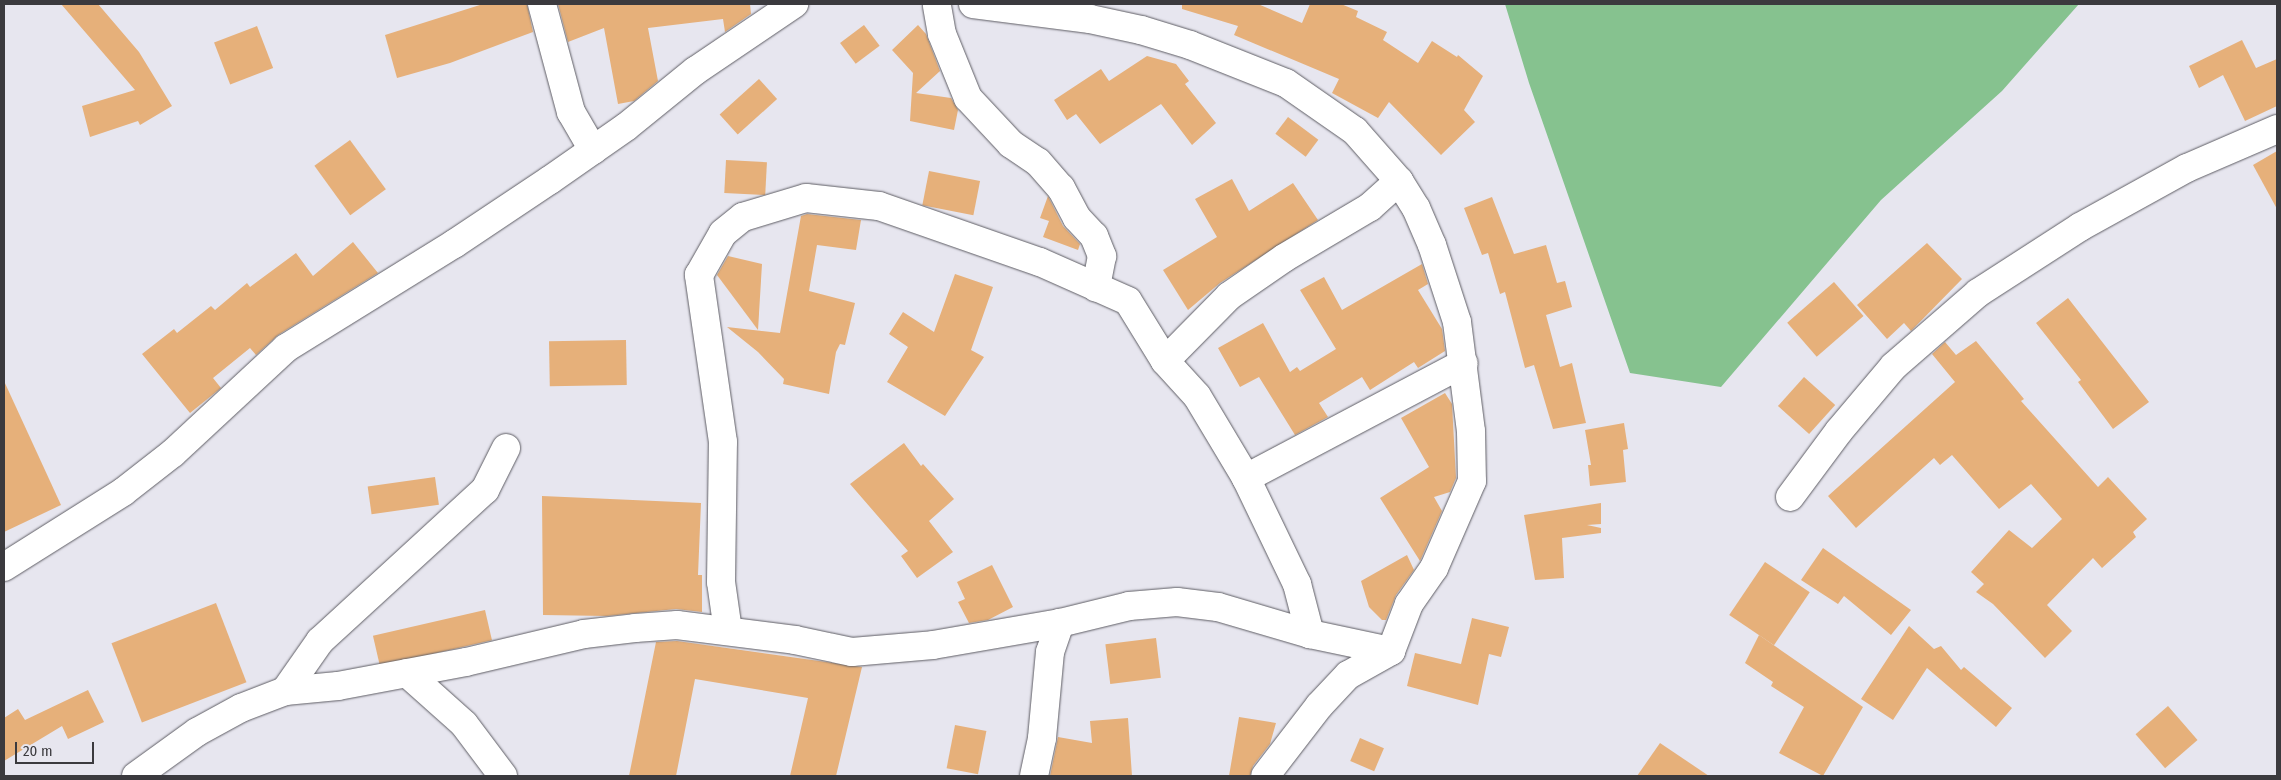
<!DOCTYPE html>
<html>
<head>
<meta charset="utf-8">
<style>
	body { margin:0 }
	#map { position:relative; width:2281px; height:780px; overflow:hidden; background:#e7e6ef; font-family:"Fira Sans Condensed",sans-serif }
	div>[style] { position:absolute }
	.forest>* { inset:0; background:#86c28f }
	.building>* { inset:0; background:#e6b07a; transform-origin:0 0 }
	.roads { filter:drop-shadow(0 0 1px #5e5d64) drop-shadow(0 0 1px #5e5d64) }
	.street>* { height:28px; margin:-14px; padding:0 14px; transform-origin:14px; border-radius:14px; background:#fff }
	span { translate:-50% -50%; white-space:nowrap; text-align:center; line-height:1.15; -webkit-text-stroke:4.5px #e7e6ef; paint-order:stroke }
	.frame { position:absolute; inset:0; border:5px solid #3b3a3e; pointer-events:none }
	.scale { position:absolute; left:15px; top:742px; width:79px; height:22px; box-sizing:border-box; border:2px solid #3b3a3e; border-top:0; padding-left:6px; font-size:15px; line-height:18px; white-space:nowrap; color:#3b3a3e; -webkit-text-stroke:4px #e7e6ef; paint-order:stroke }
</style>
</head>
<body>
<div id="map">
	<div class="forest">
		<div style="clip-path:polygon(1505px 4px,2079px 4px,2002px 91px,1881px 200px,1721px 387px,1630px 373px,1529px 83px)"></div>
	</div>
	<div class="building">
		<div style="clip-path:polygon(61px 4px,98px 4px,139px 52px,172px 106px,140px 125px,138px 121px,90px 137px,82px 106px,135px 90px)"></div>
		<div style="clip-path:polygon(483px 4px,527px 4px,533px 32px,450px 63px,397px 78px,385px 35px)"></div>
		<div style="clip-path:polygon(558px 4px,750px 4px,751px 14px,725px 32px,723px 19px,648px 28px,658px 81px,634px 101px,618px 104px,604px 28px,568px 42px)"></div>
		<div style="clip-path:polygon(1182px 4px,1258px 4px,1302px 23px,1310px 4px,1341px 4px,1358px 11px,1356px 17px,1387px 32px,1383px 40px,1418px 63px,1432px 41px,1457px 57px,1458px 55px,1483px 76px,1464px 110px,1475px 122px,1441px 155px,1389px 102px,1378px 118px,1332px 93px,1339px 79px,1234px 35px,1238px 26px,1182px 9px)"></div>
		<div style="left:864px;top:25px;width:26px;height:30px;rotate:53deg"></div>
		<div style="clip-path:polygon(918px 25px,926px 34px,940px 71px,916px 93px,951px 98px,958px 110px,954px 130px,910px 121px,913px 73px,892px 50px)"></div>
		<div style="left:257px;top:26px;width:45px;height:46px;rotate:69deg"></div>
		<div style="clip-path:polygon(2242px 40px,2256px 68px,2277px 59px,2277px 106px,2245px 121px,2223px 75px,2199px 88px,2189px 66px)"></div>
		<div style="clip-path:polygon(1147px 56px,1176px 64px,1189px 81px,1185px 84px,1216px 123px,1192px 145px,1161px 104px,1100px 144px,1076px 114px,1067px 120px,1054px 100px,1101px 69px,1109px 81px)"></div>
		<div style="left:759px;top:79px;width:27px;height:53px;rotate:48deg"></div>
		<div style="left:1288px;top:117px;width:38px;height:21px;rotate:37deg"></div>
		<div style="left:350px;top:140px;width:61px;height:44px;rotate:54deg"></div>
		<div style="clip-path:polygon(2277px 151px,2277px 209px,2253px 165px)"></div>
		<div style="left:726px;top:160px;width:41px;height:33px;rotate:3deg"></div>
		<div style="left:929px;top:171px;width:52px;height:35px;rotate:11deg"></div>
		<div style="clip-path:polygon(1232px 179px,1249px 211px,1293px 183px,1318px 220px,1220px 283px,1188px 310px,1163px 270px,1217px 237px,1195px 199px)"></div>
		<div style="clip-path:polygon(1048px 196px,1063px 226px,1080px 244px,1078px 250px,1043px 237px,1049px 221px,1040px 218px)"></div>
		<div style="clip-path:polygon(1492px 197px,1514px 254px,1546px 245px,1557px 283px,1565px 281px,1572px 307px,1546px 315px,1560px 367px,1572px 363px,1586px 423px,1553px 429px,1534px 365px,1525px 368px,1505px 292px,1500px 294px,1488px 253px,1482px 255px,1464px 208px)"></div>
		<div style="clip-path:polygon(807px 214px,861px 220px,856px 250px,817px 245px,809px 291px,855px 303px,845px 345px,840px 344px,836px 352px,829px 394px,783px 384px,784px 379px,758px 352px,727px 327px,780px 333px,801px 216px)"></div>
		<div style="clip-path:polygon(353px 242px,378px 273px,278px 335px,256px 355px,250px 348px,213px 378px,221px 388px,190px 413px,142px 354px,174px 329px,177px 333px,211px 306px,215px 310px,247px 283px,250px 287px,296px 253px,313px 276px)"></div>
		<div style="clip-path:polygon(1927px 243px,1962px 279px,1911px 331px,1904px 323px,1887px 339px,1857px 305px)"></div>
		<div style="clip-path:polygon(728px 256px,762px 264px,758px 330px,717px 275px)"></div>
		<div style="clip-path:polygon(1422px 264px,1428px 284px,1418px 290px,1442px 329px,1445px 351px,1418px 368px,1414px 362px,1370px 390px,1362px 377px,1319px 403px,1328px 417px,1295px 435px,1259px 377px,1240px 387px,1218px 348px,1263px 323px,1290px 372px,1297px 367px,1300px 371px,1336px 349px,1300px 290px,1324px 277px,1342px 310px)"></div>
		<div style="clip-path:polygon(955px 274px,993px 287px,971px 350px,984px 357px,945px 416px,887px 382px,908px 347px,889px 334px,903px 312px,934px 332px)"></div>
		<div style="left:1834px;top:282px;width:45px;height:62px;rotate:49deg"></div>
		<div style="clip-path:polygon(2068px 298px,2149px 402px,2113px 429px,2078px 382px,2081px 380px,2036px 323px)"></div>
		<div style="left:626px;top:340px;width:45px;height:77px;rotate:89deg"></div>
		<div style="clip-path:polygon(1976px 341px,2024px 399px,2021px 401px,2098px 487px,2108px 477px,2147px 519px,2133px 532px,2136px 537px,2102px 568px,2093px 558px,2047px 605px,2072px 631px,2045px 658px,1993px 604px,1976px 592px,1984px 584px,1971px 572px,2009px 530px,2032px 548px,2062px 519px,2031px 484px,1999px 509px,1952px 455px,1940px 465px,1934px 458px,1856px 528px,1828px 496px,1955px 382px,1932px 354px,1945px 342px,1956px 355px)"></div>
		<div style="left:1804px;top:377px;width:42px;height:39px;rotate:42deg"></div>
		<div style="clip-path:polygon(4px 381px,61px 505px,4px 532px)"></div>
		<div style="clip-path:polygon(1445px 393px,1452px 404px,1456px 478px,1450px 492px,1434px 497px,1442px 511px,1420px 561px,1380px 498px,1429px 467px,1401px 418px)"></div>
		<div style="clip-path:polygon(1624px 423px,1628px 449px,1623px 450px,1626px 482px,1590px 486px,1588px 465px,1591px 465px,1585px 430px)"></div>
		<div style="clip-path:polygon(904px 443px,921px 466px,923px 464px,954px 499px,929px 521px,953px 552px,917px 578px,901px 556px,908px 551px,850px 484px)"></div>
		<div style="left:435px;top:477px;width:28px;height:68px;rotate:82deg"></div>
		<div style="clip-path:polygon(542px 496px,701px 503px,698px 575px,702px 575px,702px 612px,676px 609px,607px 616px,543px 615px)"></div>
		<div style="clip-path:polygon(1601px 503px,1601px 524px,1587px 525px,1601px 528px,1601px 533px,1562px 538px,1564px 578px,1535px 580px,1524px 515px)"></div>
		<div style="clip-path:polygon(1823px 548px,1911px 610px,1891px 635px,1844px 596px,1838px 604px,1801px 580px)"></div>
		<div style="clip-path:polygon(1407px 555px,1414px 570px,1396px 595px,1386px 620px,1382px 620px,1369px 607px,1361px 581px)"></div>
		<div style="left:1765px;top:562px;width:54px;height:64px;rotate:34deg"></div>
		<div style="clip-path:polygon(992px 565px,1013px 607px,988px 620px,969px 623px,958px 602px,965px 599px,957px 582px)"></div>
		<div style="left:216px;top:603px;width:85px;height:112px;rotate:69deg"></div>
		<div style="left:485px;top:610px;width:31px;height:115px;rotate:77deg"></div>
		<div style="clip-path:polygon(1472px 618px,1509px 627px,1501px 657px,1489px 654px,1478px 705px,1407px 686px,1415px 653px,1461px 664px)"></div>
		<div style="clip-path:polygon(1909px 626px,1934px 649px,1941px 646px,1961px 670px,1964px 667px,2012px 708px,1996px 727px,1927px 668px,1893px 720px,1861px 699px)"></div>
		<div style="clip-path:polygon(1759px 635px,1863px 707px,1823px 776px,1779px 753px,1804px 707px,1771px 686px,1773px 682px,1745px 663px)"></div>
		<div style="left:1156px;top:638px;width:40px;height:51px;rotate:83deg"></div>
		<div style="clip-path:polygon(677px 641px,862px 667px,836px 776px,790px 776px,808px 698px,695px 679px,676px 776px,629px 776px,656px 642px)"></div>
		<div style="clip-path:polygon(88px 690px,104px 722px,68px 739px,62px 726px,4px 761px,4px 718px,18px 709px,25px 720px)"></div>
		<div style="left:2168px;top:706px;width:45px;height:43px;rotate:49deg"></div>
		<div style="clip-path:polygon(1239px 717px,1276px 723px,1270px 744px,1253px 766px,1250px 776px,1229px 776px)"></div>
		<div style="clip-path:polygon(1128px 718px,1132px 776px,1050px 776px,1058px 737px,1092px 743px,1090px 721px)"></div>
		<div style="left:955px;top:725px;width:32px;height:44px;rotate:11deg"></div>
		<div style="left:1360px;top:738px;width:26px;height:25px;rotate:23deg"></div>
		<div style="clip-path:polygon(1660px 743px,1709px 776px,1637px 776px)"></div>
	</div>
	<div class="roads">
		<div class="street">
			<div style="left:542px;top:4px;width:112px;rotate:75deg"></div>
			<div style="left:571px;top:112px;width:44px;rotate:59.9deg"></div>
			<div style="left:973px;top:4px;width:118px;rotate:7.3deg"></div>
			<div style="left:1090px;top:19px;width:52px;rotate:12.2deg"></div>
			<div style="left:1141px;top:30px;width:51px;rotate:17deg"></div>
			<div style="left:1190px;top:45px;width:103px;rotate:21.6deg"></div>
			<div style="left:1286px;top:83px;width:84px;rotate:34.8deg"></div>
			<div style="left:1355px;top:131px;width:67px;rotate:48.7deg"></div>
			<div style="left:1399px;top:181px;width:32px;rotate:58deg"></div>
			<div style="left:1416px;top:208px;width:40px;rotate:66.6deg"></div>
			<div style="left:1432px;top:245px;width:81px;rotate:72deg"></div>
			<div style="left:1457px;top:322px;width:110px;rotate:82.7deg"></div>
			<div style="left:1471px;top:431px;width:50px;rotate:88.9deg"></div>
			<div style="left:1472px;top:481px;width:95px;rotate:113.6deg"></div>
			<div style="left:1434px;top:568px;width:44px;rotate:124.8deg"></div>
			<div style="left:1409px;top:604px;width:50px;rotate:111deg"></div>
			<div style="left:1391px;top:651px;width:49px;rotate:150.8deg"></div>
			<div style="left:1348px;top:675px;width:42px;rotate:133.1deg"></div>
			<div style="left:1319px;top:706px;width:88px;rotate:127.6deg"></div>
			<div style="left:937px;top:6px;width:28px;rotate:80deg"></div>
			<div style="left:942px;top:34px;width:69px;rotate:67.9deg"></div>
			<div style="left:968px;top:98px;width:63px;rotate:46.9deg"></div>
			<div style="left:1011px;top:144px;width:32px;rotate:34deg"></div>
			<div style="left:1038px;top:162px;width:35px;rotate:49deg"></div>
			<div style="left:1061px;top:188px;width:34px;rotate:62deg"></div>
			<div style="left:1077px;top:218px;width:25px;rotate:47deg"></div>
			<div style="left:1094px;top:236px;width:22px;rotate:68deg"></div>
			<div style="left:1102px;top:256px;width:32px;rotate:101deg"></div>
			<div style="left:1165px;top:361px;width:91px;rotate:-45.4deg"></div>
			<div style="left:1229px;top:296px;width:67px;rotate:-34.6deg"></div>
			<div style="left:1284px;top:258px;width:100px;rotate:-30.7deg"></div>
			<div style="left:1370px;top:207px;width:39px;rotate:-42deg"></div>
			<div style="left:1246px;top:478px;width:246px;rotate:-27.8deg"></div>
			<div style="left:1790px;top:497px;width:82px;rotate:-53.4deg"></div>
			<div style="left:1839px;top:431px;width:85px;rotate:-49.8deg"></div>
			<div style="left:1894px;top:366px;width:111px;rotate:-41deg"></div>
			<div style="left:1978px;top:293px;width:121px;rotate:-32.9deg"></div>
			<div style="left:2080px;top:227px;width:122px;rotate:-28.9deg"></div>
			<div style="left:2187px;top:168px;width:98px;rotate:-23.4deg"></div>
			<div style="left:4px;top:567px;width:141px;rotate:-32.2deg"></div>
			<div style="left:123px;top:492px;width:63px;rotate:-38deg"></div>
			<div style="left:173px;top:453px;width:154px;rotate:-42.9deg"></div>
			<div style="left:286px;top:348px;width:198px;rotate:-31.8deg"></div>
			<div style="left:454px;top:244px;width:115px;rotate:-33.7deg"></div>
			<div style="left:550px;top:180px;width:93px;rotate:-34.9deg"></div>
			<div style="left:626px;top:127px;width:89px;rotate:-39.1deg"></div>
			<div style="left:695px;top:71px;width:120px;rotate:-34.1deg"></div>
			<div style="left:728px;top:631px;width:49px;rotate:-98.1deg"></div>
			<div style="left:721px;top:582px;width:140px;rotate:-89.2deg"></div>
			<div style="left:723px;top:442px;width:169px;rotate:-98.2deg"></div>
			<div style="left:699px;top:275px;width:48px;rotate:-60.3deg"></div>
			<div style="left:723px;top:233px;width:26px;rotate:-39deg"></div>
			<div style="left:743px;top:217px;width:66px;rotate:-16.8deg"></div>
			<div style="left:806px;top:198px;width:73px;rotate:6.3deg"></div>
			<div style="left:879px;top:206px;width:170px;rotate:19.2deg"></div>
			<div style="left:1040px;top:262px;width:96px;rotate:23.9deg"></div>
			<div style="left:1128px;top:301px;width:70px;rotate:58.3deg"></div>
			<div style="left:1165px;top:361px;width:47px;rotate:47.6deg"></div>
			<div style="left:1197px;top:396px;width:96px;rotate:59.1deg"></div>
			<div style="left:1246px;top:478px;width:118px;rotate:64.3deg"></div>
			<div style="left:1297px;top:584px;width:52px;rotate:75.4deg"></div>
			<div style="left:407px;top:673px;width:76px;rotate:41.8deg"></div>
			<div style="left:464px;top:724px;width:65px;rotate:53.1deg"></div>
			<div style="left:285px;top:691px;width:61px;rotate:-55deg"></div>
			<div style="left:320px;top:641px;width:224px;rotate:-42.5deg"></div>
			<div style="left:485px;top:490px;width:47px;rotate:-63.4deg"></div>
			<div style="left:136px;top:776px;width:75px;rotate:-35.8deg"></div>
			<div style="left:197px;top:732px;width:50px;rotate:-28.6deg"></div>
			<div style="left:241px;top:708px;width:47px;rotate:-21.1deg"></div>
			<div style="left:285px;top:691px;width:53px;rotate:-5.4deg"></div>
			<div style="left:338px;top:686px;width:130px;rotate:-10.6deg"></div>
			<div style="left:466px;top:662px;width:121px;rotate:-13.3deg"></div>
			<div style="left:584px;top:634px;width:51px;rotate:-6.7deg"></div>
			<div style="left:635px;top:628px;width:42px;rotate:-4.1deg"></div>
			<div style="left:677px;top:625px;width:119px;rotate:7.2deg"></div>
			<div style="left:795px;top:640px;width:58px;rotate:11.9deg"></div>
			<div style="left:852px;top:652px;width:81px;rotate:-4.9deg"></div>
			<div style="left:933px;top:645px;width:129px;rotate:-9.8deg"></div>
			<div style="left:1060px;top:623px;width:71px;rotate:-13.8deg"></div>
			<div style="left:1129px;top:606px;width:48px;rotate:-4.8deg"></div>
			<div style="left:1177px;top:602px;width:41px;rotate:7deg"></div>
			<div style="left:1218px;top:607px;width:96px;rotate:16.4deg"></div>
			<div style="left:1310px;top:634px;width:83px;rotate:11.9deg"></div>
			<div style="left:1034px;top:776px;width:39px;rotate:-78deg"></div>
			<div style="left:1042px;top:738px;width:86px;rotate:-84.7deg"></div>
			<div style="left:1050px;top:652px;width:31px;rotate:-71deg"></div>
		</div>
	</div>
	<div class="frame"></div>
	<div class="scale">20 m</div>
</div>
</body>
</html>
